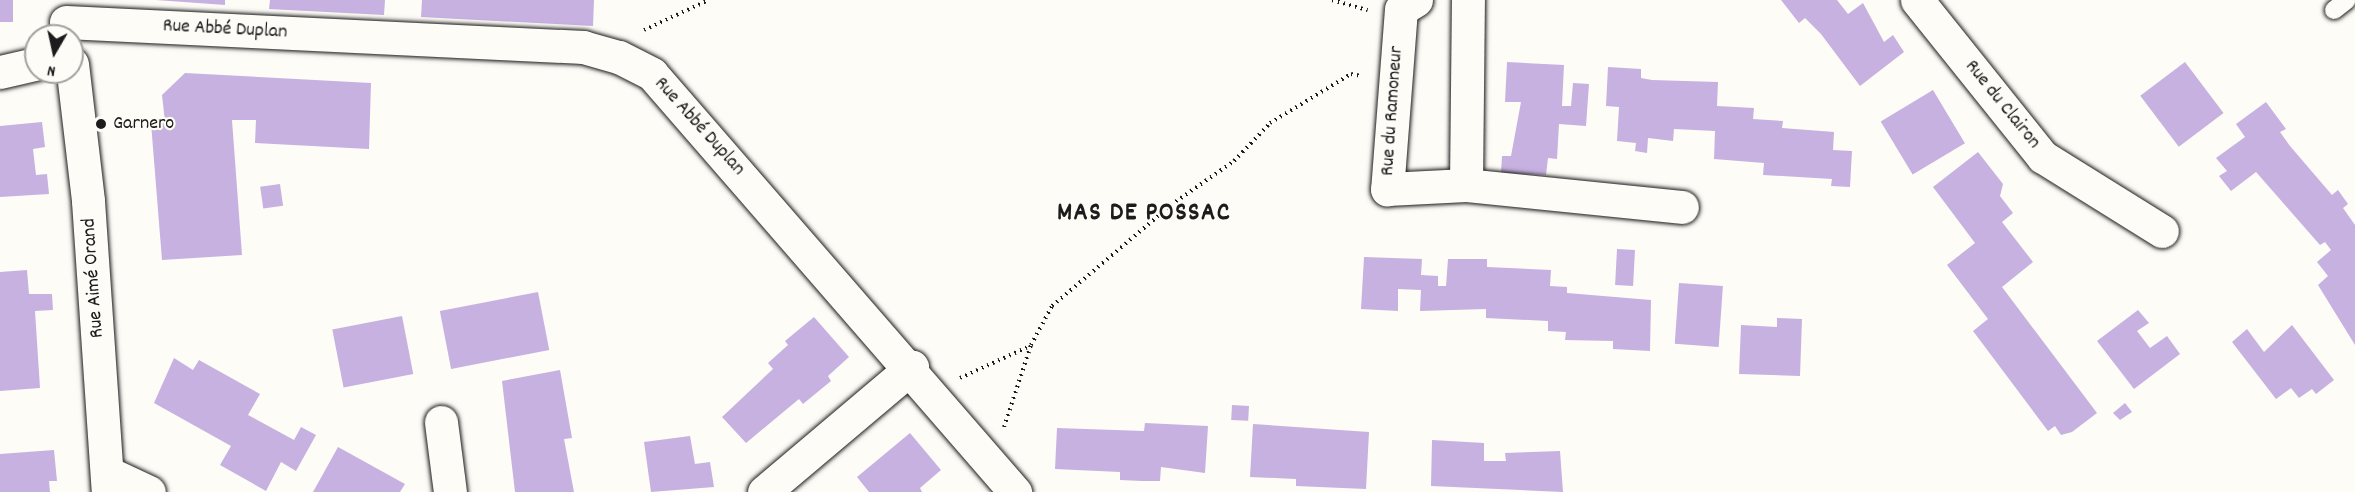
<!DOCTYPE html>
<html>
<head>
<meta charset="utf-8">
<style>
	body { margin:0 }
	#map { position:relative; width:2355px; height:492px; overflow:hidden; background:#fdfcf7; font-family:Dekko,sans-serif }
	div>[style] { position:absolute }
	.building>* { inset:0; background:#c7b1e0; transform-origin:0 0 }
	.path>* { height:4px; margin-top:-2px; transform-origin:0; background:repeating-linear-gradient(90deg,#1c1c1c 0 1.5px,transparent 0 6px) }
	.roads { filter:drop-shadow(0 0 2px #1c1c1c) drop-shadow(0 0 2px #1c1c1c) }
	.service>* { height:18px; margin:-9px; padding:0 9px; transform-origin:9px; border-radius:9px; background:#fdfcf7 }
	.minor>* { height:33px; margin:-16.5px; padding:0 16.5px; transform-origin:16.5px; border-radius:16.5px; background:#fdfcf7 }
	.dots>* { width:16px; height:16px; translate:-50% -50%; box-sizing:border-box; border:3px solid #fdfcf7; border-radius:50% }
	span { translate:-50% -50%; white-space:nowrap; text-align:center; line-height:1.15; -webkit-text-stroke:4.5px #fdfcf7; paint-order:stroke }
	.street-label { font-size:20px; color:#1c1c1c }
	.poi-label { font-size:20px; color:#1c1c1c }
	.left { translate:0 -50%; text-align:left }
	.district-label { font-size:26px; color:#1c1c1c; font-weight:700; letter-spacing:1.5px }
	.north { position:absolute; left:24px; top:24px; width:60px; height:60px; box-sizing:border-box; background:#fdfcf7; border:2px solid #a3a29f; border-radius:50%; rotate:189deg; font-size:16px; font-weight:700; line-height:24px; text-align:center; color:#1c1c1c }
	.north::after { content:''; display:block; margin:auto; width:21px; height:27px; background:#1c1c1c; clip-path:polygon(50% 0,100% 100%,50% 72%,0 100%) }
</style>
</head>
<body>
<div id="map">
	<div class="building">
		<div style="left:0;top:0;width:13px;height:22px"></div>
		<div style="clip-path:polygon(156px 0,225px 0,225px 5px)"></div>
		<div style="clip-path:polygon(270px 0,385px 0,384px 15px,269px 9px)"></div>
		<div style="clip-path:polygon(422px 0,594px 0,593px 26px,421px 17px)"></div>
		<div style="clip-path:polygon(1781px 0,1837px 0,1848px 14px,1863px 3px,1884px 42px,1893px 35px,1904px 52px,1860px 86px,1821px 34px,1805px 18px,1799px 23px)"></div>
		<div style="clip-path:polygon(1507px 62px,1564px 65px,1562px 106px,1571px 106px,1573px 83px,1589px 84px,1586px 126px,1559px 124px,1557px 159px,1548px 158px,1546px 175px,1501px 173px,1502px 156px,1511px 156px,1521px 102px,1505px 102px)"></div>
		<div style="left:2185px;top:62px;width:64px;height:56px;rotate:53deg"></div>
		<div style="clip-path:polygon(1608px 67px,1641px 69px,1641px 78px,1652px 80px,1718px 82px,1717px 106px,1754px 108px,1753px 119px,1783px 121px,1782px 128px,1834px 132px,1833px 150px,1852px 151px,1850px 187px,1831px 186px,1832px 179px,1763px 175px,1764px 163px,1714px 159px,1715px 131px,1674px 129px,1673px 141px,1648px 138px,1647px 153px,1635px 151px,1636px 143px,1617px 141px,1619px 107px,1606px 106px)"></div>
		<div style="clip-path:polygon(185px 73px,371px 83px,369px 149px,255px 143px,256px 120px,232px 120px,242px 255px,162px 260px,151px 123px,165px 122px,162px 95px)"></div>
		<div style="left:1933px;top:90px;width:62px;height:61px;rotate:59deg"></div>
		<div style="clip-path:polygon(2266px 102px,2286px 129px,2280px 132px,2290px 146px,2332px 195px,2338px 190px,2348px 204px,2343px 208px,2355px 225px,2355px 345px,2318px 285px,2328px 276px,2317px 262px,2331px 250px,2325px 242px,2320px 245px,2256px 172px,2231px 191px,2219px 176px,2227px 171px,2216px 158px,2245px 137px,2236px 124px)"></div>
		<div style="clip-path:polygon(42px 122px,45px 147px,33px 149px,36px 175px,47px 174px,49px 194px,0 197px,0 126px)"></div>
		<div style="clip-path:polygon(1978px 152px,2003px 184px,2000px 196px,2013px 213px,2002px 222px,2033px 262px,2002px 287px,2097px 413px,2072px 432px,2061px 435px,2055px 426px,2048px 431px,1973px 331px,1988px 319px,1947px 265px,1975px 243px,1933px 187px)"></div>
		<div style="left:280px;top:184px;width:22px;height:20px;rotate:82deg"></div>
		<div style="left:1617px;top:249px;width:18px;height:36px;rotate:3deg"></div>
		<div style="clip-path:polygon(1364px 257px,1422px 259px,1421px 275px,1438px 276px,1438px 286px,1446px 286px,1448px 259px,1487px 259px,1487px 267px,1551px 270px,1550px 286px,1567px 287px,1567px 293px,1651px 300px,1650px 351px,1613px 349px,1613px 341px,1565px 340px,1566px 332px,1548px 331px,1548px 321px,1486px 318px,1486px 309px,1420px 311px,1421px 290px,1398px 289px,1398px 311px,1361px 309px)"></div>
		<div style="clip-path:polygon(27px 270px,29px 294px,52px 294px,53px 310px,35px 311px,40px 388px,0 391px,0 272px)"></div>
		<div style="left:1679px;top:283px;width:44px;height:61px;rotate:4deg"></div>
		<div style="left:538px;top:292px;width:59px;height:100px;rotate:79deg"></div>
		<div style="clip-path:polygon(2138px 310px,2149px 323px,2137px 331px,2150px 348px,2167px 336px,2180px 354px,2134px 389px,2097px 341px)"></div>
		<div style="left:402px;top:316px;width:59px;height:71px;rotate:79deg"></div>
		<div style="clip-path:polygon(814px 317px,849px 357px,828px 376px,831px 381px,803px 404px,799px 399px,746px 443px,722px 417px,773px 369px,768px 363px,788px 345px,785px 341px)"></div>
		<div style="clip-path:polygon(1777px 318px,1802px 319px,1800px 376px,1739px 374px,1741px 325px,1777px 327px)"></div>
		<div style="clip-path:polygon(2292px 325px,2334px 380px,2316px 394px,2312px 389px,2299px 398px,2291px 388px,2276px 399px,2232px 342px,2247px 329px,2264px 352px)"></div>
		<div style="clip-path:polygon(174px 358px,193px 370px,199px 360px,260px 394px,248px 415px,294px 440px,301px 427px,316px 435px,296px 471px,281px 462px,266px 491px,220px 465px,231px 446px,154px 403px)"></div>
		<div style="clip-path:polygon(560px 370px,572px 438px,564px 439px,574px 492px,515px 492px,502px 381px)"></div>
		<div style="clip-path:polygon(2125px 403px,2132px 412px,2120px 420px,2113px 413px)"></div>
		<div style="left:1232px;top:405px;width:17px;height:15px;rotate:3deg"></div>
		<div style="clip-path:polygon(1145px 423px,1208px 426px,1205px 473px,1161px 467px,1160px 481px,1142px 481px,1120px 480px,1120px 472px,1055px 469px,1057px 428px,1144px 431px)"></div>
		<div style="clip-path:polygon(1253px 424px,1369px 432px,1366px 489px,1296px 486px,1296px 479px,1250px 477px)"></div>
		<div style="clip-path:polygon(910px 433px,941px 470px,920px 488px,922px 492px,869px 492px,857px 477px)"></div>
		<div style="clip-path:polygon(690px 436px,695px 464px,710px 462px,714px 487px,651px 492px,644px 442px)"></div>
		<div style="clip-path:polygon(1432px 440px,1484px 443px,1484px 461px,1506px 461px,1505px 453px,1560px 451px,1563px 492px,1431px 486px)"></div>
		<div style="clip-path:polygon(338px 447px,405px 484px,400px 492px,313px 492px)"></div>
		<div style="clip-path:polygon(54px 450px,57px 481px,49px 481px,50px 492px,0 492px,0 454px)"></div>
	</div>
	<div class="path">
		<div style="left:1332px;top:0;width:37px;rotate:16deg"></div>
		<div style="left:644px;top:30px;width:72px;rotate:-24.8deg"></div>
		<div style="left:960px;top:378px;width:77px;rotate:-24.6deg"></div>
		<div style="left:1004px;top:427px;width:86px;rotate:-71.8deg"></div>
		<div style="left:1031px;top:345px;width:44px;rotate:-61.7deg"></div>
		<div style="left:1052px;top:306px;width:156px;rotate:-40.3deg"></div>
		<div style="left:1171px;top:205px;width:77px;rotate:-34.9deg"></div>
		<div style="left:1234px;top:161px;width:52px;rotate:-46.5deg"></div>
		<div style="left:1270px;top:123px;width:95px;rotate:-31.2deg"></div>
		<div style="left:1351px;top:74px;width:10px;rotate:11deg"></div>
	</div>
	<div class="roads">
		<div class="service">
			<div style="left:2334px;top:10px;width:16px;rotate:-38deg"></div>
		</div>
		<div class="minor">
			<div style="left:1416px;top:0;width:17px;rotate:149deg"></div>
			<div style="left:1401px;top:9px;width:181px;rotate:94.4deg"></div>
			<div style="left:1387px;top:189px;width:79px;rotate:-2.9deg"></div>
			<div style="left:1466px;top:185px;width:217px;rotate:5.8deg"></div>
			<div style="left:1917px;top:0;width:201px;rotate:51.3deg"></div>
			<div style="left:2043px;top:157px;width:140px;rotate:31.9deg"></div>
			<div style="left:66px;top:22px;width:518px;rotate:2.77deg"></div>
			<div style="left:583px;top:47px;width:37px;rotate:16deg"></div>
			<div style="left:619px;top:57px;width:37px;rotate:27deg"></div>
			<div style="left:652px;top:74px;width:554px;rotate:49.03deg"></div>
			<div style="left:72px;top:64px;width:138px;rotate:83.3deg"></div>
			<div style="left:88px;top:201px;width:292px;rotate:86.1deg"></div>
			<div style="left:0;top:72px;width:37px;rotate:-13deg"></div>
			<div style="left:1466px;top:185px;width:185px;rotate:-89.4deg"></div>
			<div style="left:441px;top:422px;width:71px;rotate:82.7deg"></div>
			<div style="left:108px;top:473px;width:45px;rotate:24.9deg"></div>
			<div style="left:764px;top:492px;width:194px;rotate:-40.2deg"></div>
		</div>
	</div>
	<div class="dots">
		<div style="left:101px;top:124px;background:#1c1c1c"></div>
	</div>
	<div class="street-label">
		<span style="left:225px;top:30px;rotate:3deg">Rue Abbé Duplan</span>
		<span style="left:2002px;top:105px;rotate:51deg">Rue du Clairon</span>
		<span style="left:1393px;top:111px;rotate:-86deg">Rue du Ramoneur</span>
		<span style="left:699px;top:127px;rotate:48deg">Rue Abbé Duplan</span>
		<span style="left:94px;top:278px;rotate:-94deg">Rue Aimé Orand</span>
	</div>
	<div class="poi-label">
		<span class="left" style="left:113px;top:124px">Garnero</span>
	</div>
	<div class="district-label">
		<span style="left:1144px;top:214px">MAS DE POSSAC</span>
	</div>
	<div class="north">N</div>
</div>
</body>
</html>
